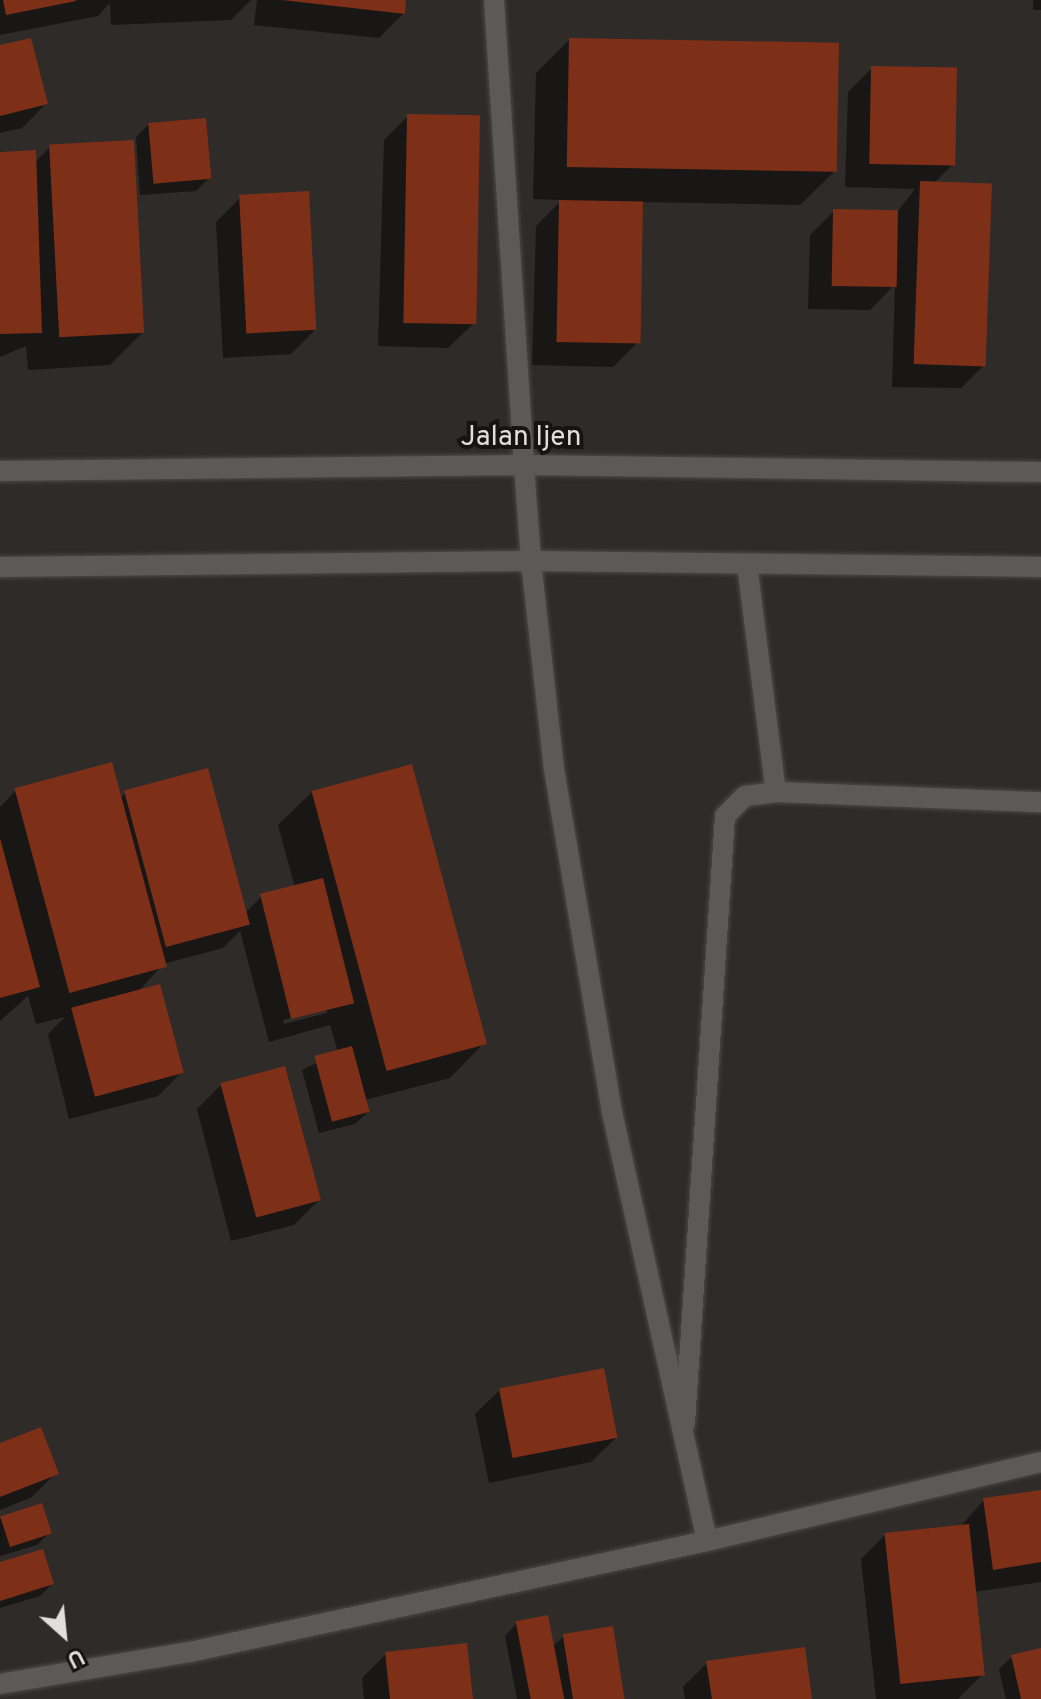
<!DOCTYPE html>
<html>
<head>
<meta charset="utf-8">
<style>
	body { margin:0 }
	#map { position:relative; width:1041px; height:1699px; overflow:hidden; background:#2e2b29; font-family:Overpass,sans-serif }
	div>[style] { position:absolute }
	.shadow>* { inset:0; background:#0007; transform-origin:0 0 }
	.building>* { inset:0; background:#7e2f17; transform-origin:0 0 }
	.roads { filter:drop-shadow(0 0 2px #4b4947) drop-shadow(0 0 2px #4b4947) }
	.service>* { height:20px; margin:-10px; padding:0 10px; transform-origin:10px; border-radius:10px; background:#5c5957 }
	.minor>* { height:20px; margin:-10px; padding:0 10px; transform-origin:10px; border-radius:10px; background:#5c5957 }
	.tertiary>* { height:20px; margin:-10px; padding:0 10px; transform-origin:10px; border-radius:10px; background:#5c5957 }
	span { translate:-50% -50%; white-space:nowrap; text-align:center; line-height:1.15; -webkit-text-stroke:8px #151413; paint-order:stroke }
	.street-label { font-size:28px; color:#e1dfde }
	.north { position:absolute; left:24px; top:1595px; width:80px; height:80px; -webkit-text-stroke:6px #151413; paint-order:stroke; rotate:153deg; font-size:22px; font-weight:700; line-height:32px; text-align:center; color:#e1dfde }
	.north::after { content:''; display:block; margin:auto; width:28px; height:36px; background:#e1dfde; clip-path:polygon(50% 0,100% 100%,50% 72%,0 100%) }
</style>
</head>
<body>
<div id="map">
	<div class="shadow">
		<div style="clip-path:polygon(0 0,251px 0,231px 20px,111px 25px,110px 3px,98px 16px,0 35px)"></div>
		<div style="clip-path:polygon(257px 0,404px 0,403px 14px,379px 38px,254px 25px)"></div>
		<div style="left:1033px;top:0;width:8px;height:10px"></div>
		<div style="clip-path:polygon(569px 40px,834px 172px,800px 205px,641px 202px,637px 343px,613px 367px,532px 365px,536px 226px,562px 200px,533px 199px,536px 73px)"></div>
		<div style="clip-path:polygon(0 47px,46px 104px,22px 128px,0 133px)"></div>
		<div style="clip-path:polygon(872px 68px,952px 165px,934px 183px,985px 364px,961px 388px,892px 387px,895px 284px,870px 310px,808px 309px,810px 235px,834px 211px,897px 212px,915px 189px,845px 187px,848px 92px)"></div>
		<div style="clip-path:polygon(408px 116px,473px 324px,448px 348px,378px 346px,384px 140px)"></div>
		<div style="clip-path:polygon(149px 124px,209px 178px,196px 191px,140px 195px,136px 137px)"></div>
		<div style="clip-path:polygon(49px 148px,143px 332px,110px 365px,28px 370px,26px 346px,0 357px,0 154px,34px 163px)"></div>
		<div style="clip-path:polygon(240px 198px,315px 330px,291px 354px,223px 358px,216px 222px)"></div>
		<div style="clip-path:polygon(evenodd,410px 766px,483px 1044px,450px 1078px,365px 1100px,368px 1112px,355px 1124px,319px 1133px,302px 1070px,338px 1052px,330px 1025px,269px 1042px,240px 931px,223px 948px,163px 964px,138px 992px,182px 1072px,158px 1096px,69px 1119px,48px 1034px,65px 1017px,36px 1024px,28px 996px,0 1021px,0 807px,16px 790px,120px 799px,125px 793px,244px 914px,261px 897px,295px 888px,278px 825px,312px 792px,410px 766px,327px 1008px,327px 1013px,284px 1024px,283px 1020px,327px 1008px)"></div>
		<div style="clip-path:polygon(221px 1085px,318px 1201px,294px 1225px,231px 1241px,197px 1109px)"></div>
		<div style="clip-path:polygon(500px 1390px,616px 1438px,591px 1462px,489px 1483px,475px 1414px)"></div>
		<div style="clip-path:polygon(0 1445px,56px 1473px,32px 1497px,0 1510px)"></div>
		<div style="clip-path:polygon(1041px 1492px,1041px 1582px,974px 1592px,982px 1675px,958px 1699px,876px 1699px,861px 1559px,885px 1535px,960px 1527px,984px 1500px)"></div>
		<div style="clip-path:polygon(41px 1505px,50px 1532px,37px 1545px,0 1556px,0 1518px)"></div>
		<div style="clip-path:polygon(0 1564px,52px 1584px,40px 1596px,0 1608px)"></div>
		<div style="clip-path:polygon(517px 1623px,552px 1647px,564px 1636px,623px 1699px,517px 1699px,505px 1636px)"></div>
		<div style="clip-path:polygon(1041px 1650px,1041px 1699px,1006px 1699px,999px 1669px,1012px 1657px)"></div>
		<div style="clip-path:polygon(386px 1654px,471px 1699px,364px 1699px,362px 1678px)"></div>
		<div style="clip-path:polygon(707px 1663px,810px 1699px,685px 1699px,683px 1687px)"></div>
	</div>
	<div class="building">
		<div style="clip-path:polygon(3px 0,76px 0,76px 1px,6px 15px)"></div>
		<div style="clip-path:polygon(282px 0,406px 0,405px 14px)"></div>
		<div style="clip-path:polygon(31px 38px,48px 104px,0 116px,0 45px)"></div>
		<div style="left:569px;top:38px;width:270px;height:129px;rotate:1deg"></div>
		<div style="left:871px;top:66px;width:86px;height:98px;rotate:1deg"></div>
		<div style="left:407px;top:114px;width:73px;height:209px;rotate:1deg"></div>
		<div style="left:206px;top:118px;width:61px;height:58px;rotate:85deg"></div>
		<div style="left:134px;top:140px;width:193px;height:85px;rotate:87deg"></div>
		<div style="clip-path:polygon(36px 150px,42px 333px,0 334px,0 152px)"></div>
		<div style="left:920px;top:181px;width:72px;height:183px;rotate:2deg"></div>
		<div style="left:309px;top:191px;width:139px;height:70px;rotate:87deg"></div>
		<div style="left:559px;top:200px;width:84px;height:142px;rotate:1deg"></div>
		<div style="left:833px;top:209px;width:65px;height:77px;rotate:1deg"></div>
		<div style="left:112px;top:762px;width:212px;height:101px;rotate:75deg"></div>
		<div style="left:412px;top:764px;width:290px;height:104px;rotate:75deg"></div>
		<div style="left:208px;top:768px;width:162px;height:87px;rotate:75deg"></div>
		<div style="clip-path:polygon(0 838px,40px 987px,0 998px)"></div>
		<div style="left:323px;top:878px;width:129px;height:65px;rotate:76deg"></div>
		<div style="left:160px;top:984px;width:92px;height:92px;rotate:75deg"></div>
		<div style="left:352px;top:1046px;width:68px;height:39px;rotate:75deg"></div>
		<div style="left:285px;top:1066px;width:139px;height:67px;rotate:75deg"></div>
		<div style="left:604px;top:1368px;width:71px;height:107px;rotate:79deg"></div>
		<div style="clip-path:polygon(41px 1427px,59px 1474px,0 1497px,0 1443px)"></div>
		<div style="clip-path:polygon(1041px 1490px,1041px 1562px,993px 1570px,983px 1498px)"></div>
		<div style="left:42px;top:1503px;width:32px;height:44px;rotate:72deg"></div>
		<div style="left:969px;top:1524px;width:152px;height:85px;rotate:84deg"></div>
		<div style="clip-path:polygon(43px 1549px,54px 1584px,0 1601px,0 1562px)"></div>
		<div style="left:548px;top:1615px;width:86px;height:33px;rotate:79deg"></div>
		<div style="left:613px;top:1626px;width:74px;height:51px;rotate:81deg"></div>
		<div style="clip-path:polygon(467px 1643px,473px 1699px,390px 1699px,385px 1652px)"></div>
		<div style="clip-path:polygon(805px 1647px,812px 1699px,712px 1699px,706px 1661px)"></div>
		<div style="clip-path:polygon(1041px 1648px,1041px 1699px,1021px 1699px,1011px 1655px)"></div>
	</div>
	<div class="roads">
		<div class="service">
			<div style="left:747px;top:564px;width:230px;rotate:82.8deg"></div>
			<div style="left:685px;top:1423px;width:608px;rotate:-86.23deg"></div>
			<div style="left:725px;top:816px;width:28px;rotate:-45deg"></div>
			<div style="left:745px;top:796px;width:31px;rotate:-7deg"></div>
			<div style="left:776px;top:792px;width:265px;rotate:2.2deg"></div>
		</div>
		<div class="minor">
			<div style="left:494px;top:0;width:466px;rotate:86.3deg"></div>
			<div style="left:531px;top:561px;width:209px;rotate:83.7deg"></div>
			<div style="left:554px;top:769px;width:348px;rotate:80.4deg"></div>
			<div style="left:612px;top:1112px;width:439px;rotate:77.5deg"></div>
			<div style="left:707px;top:1541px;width:343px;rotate:-13.3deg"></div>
			<div style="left:0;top:1684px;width:193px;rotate:-9.6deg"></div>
			<div style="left:190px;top:1652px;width:529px;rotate:-12.12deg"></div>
		</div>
		<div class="tertiary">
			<div style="left:524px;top:465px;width:96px;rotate:85.8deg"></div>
			<div style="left:0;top:471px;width:524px;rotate:-0.66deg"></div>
			<div style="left:524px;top:465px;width:517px;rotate:0.78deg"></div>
			<div style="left:0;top:567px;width:531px;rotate:-0.65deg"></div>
			<div style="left:531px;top:561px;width:510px;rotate:0.67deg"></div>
		</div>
	</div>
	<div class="street-label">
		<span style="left:521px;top:438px">Jalan Ijen</span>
	</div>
	<div class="north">U</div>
</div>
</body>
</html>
